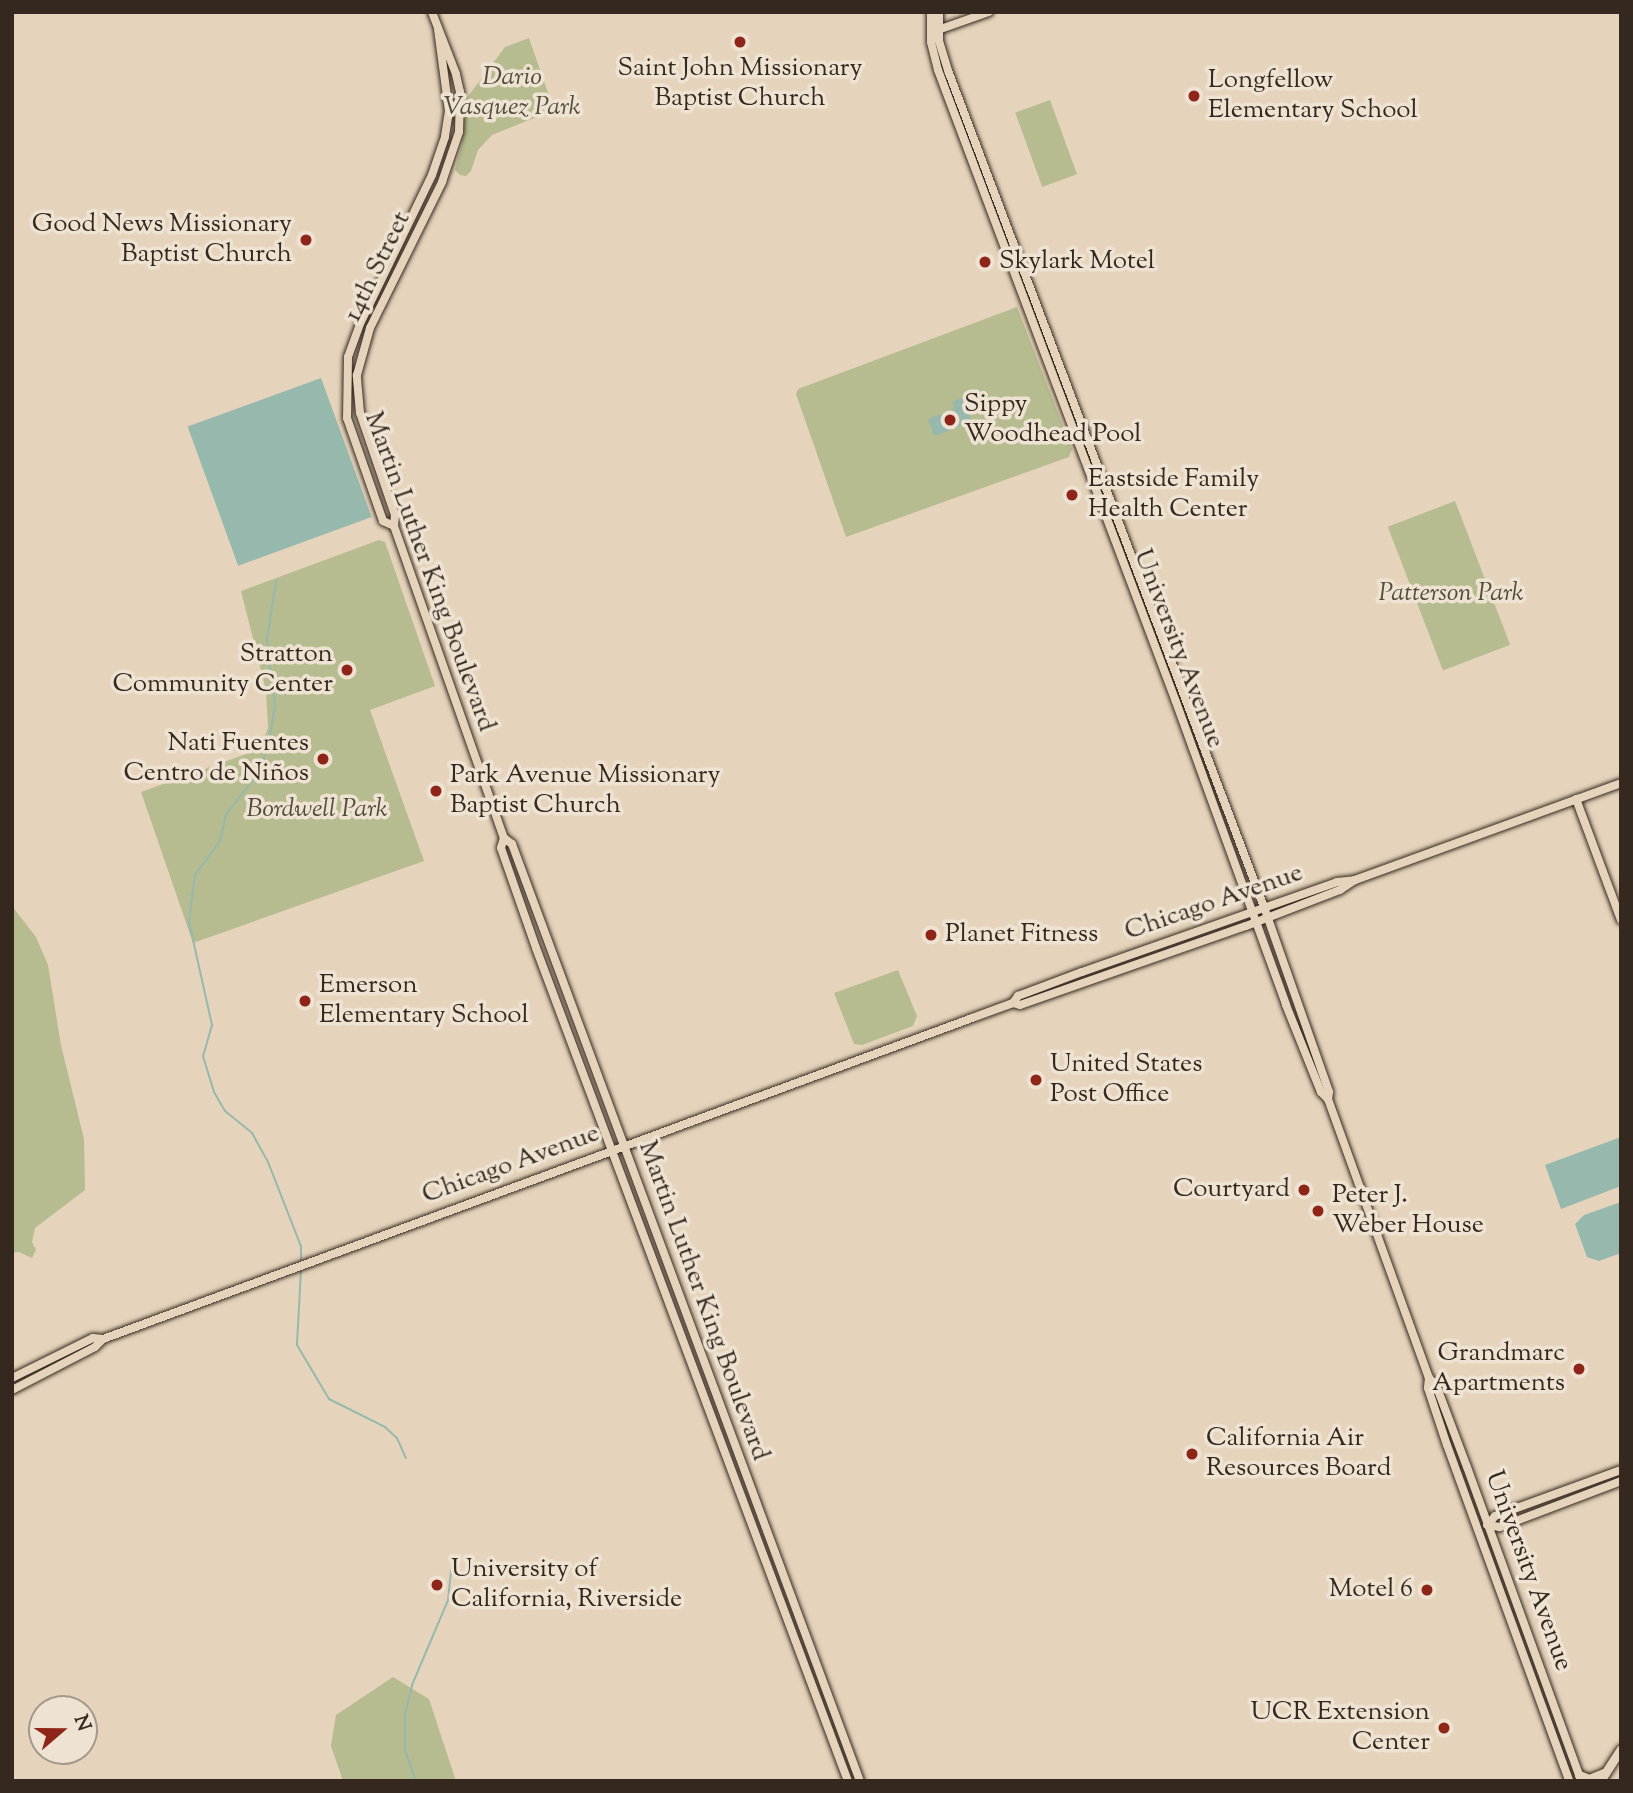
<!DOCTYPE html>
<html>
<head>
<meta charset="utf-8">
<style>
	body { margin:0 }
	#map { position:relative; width:1633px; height:1793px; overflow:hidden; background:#e5d4bb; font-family:"Sorts Mill Goudy",serif }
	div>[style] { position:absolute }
	.green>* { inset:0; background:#b6bc8f; transform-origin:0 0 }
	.water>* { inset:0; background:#96b8ad; transform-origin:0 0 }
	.stream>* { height:2px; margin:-1px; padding:0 1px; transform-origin:1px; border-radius:1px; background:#96b8ad }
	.roads { filter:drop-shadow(0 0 2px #35281f) drop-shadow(0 0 2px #35281f) }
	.major>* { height:8px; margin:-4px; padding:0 4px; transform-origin:4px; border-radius:4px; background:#e5d4bb }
	.highway>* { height:9px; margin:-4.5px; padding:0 4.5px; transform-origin:4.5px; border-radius:4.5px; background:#e5d4bb }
	.dots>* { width:19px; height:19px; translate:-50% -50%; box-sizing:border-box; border:4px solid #eee3d3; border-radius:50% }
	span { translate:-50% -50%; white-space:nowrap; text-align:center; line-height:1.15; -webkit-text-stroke:7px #eee3d3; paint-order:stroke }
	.poi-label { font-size:26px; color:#35281f }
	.left { translate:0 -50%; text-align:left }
	.right { translate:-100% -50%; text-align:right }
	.park-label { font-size:26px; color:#554d3b; font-style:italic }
	.street-label { font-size:26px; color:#35281f }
	.frame { position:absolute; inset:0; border:14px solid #35281f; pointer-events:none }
	.north { position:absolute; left:28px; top:1695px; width:70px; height:70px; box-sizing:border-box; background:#eee3d3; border:2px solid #a4988b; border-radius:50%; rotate:70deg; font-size:19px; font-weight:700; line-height:28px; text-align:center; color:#35281f }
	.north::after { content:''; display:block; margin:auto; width:24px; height:32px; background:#8f2418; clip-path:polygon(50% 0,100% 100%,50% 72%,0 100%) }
</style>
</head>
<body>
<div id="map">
	<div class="green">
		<div style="clip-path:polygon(529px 38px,554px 110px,492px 135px,478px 150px,471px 171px,466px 176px,460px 175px,455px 170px,462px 144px,466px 99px,505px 47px)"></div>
		<div style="left:1050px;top:100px;width:79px;height:37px;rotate:70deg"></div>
		<div style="clip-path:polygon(1017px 307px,1072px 449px,1069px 457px,846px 537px,796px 394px,798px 389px)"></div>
		<div style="left:1455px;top:501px;width:154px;height:72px;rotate:69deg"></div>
		<div style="clip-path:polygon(379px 540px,385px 542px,435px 686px,370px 710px,424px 861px,193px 943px,141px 792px,260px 749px,268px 728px,266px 690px,241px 591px)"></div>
		<div style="clip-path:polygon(12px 906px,36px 937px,48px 965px,61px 1045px,84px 1139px,85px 1190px,35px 1228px,32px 1242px,36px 1250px,32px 1258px,19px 1252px,12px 1253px)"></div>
		<div style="clip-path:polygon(898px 970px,917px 1016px,913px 1026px,862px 1045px,854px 1044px,834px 993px)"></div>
		<div style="clip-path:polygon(393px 1677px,429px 1699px,456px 1781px,343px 1781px,331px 1746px,336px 1715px)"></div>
	</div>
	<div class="water">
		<div style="left:321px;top:378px;width:148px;height:142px;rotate:70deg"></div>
		<div style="clip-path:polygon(964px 397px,972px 422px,934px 436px,928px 419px,954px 409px,952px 402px)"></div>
		<div style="clip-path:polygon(1621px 1137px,1621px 1186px,1561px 1209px,1545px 1165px)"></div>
		<div style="clip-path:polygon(1621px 1202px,1621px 1253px,1599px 1261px,1587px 1257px,1575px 1224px,1584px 1215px)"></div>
	</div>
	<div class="stream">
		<div style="left:276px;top:581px;width:60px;rotate:98.7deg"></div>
		<div style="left:267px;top:640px;width:65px;rotate:83deg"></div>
		<div style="left:275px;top:705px;width:39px;rotate:99deg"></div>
		<div style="left:269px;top:744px;width:31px;rotate:111deg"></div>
		<div style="left:258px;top:773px;width:53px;rotate:127.3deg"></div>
		<div style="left:226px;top:815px;width:27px;rotate:103deg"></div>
		<div style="left:220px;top:841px;width:42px;rotate:126.3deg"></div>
		<div style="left:195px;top:875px;width:47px;rotate:97.3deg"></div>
		<div style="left:189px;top:922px;width:106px;rotate:77.4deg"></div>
		<div style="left:212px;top:1025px;width:32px;rotate:106deg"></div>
		<div style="left:203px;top:1056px;width:38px;rotate:73deg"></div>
		<div style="left:214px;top:1092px;width:22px;rotate:60deg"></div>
		<div style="left:225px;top:1111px;width:35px;rotate:39deg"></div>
		<div style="left:252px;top:1133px;width:33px;rotate:61deg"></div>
		<div style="left:268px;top:1162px;width:90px;rotate:68.6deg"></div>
		<div style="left:301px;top:1246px;width:15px;rotate:90deg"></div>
		<div style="left:301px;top:1270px;width:75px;rotate:93.1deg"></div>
		<div style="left:297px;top:1345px;width:63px;rotate:59.3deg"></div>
		<div style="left:329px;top:1399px;width:63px;rotate:26.6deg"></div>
		<div style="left:385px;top:1427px;width:16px;rotate:43deg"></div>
		<div style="left:397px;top:1438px;width:22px;rotate:66deg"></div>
		<div style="left:416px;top:1781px;width:32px;rotate:-110deg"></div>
		<div style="left:405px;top:1751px;width:37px;rotate:-90deg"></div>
		<div style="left:405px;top:1714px;width:30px;rotate:-76deg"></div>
		<div style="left:412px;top:1685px;width:92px;rotate:-67deg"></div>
		<div style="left:448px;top:1600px;width:31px;rotate:-84deg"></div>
	</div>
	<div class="roads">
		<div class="major">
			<div style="left:931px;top:12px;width:30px;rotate:90deg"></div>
			<div style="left:931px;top:42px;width:29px;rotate:76deg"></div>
			<div style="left:938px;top:70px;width:675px;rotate:69.36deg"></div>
			<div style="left:1176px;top:702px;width:322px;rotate:70deg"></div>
			<div style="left:1286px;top:1005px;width:94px;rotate:68.1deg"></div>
			<div style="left:1321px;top:1092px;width:10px;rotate:45deg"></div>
			<div style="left:1328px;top:1099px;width:297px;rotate:70.1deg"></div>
			<div style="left:1429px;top:1378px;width:10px;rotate:45deg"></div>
			<div style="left:1436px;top:1385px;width:88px;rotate:69.3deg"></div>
			<div style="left:1467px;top:1467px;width:334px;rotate:70deg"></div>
			<div style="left:939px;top:12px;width:29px;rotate:90deg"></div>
			<div style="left:939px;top:41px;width:34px;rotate:73deg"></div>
			<div style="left:949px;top:73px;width:892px;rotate:69.31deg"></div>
			<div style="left:1264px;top:907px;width:196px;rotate:70.6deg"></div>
			<div style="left:1329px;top:1092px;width:7px;rotate:98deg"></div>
			<div style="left:438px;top:29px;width:83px;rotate:82.4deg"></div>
			<div style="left:449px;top:111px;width:26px;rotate:99deg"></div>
			<div style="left:445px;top:137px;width:40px;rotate:108.9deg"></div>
			<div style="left:432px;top:175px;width:165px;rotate:115.8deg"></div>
			<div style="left:360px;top:324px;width:35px;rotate:110deg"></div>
			<div style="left:348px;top:357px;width:61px;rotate:90.9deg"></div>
			<div style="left:347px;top:418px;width:109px;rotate:70.7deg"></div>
			<div style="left:383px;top:521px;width:12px;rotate:24deg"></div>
			<div style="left:394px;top:526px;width:331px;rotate:70.6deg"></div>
			<div style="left:504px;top:838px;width:10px;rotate:107deg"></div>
			<div style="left:501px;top:848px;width:106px;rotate:70.7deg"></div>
			<div style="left:536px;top:948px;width:890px;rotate:69.47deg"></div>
			<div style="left:935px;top:31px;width:57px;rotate:-19.4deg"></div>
			<div style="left:394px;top:526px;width:11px;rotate:-85deg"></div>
			<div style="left:395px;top:515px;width:108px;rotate:-108.9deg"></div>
			<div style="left:360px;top:413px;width:38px;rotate:-95deg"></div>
			<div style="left:357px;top:375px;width:49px;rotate:-74.5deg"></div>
			<div style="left:370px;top:328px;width:163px;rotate:-63.7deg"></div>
			<div style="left:442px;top:182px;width:53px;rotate:-71.2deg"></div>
			<div style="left:459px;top:132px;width:40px;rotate:-88.6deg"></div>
			<div style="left:460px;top:92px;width:18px;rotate:-103deg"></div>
			<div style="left:456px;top:74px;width:66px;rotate:-111.2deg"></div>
			<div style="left:1576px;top:799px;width:129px;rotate:69.6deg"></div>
			<div style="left:504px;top:838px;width:10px;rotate:37deg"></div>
			<div style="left:512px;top:844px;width:1000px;rotate:69.63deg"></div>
			<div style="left:1013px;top:1003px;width:9px;rotate:-54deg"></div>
			<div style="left:1018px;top:996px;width:68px;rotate:-20.6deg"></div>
			<div style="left:1082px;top:972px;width:270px;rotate:-19.4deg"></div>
			<div style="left:1337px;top:882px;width:18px;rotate:-6deg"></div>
			<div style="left:1355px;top:880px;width:283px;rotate:-20deg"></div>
			<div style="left:12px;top:1378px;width:90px;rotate:-26.3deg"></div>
			<div style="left:93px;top:1338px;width:10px;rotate:6deg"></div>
			<div style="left:103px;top:1339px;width:926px;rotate:-20.27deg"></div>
			<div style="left:972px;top:1018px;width:44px;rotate:-20.1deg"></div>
			<div style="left:1013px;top:1003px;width:7px;rotate:16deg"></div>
			<div style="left:1020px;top:1005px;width:239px;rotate:-19.3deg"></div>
			<div style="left:1246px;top:926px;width:101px;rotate:-21deg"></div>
			<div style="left:1340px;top:890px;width:18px;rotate:-34deg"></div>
			<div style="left:1429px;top:1378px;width:10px;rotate:96deg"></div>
			<div style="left:1428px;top:1388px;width:60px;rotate:71.6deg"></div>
			<div style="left:1447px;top:1445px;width:357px;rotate:70deg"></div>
			<div style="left:12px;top:1390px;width:93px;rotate:-27.4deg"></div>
			<div style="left:95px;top:1347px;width:11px;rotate:-45deg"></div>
			<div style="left:1487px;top:1525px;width:13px;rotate:9deg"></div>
			<div style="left:1500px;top:1527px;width:129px;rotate:-20.8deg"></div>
			<div style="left:1488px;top:1525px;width:11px;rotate:-52deg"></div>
			<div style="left:1495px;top:1516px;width:134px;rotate:-20.1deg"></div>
		</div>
		<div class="highway">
			<div style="left:1579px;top:1775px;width:11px;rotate:22deg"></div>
			<div style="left:1589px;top:1779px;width:16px;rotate:-22deg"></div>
			<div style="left:1600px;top:1781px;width:38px;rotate:-57deg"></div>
		</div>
	</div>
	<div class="dots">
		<div style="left:740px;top:42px;background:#8f2418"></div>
		<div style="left:1194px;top:96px;background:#8f2418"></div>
		<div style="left:306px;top:240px;background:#8f2418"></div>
		<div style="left:985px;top:262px;background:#8f2418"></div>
		<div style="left:950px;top:420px;background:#8f2418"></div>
		<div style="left:1072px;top:495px;background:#8f2418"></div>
		<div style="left:347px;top:670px;background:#8f2418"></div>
		<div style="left:323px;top:759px;background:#8f2418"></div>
		<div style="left:436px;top:791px;background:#8f2418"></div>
		<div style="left:931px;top:935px;background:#8f2418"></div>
		<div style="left:305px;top:1001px;background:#8f2418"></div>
		<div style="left:1036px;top:1080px;background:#8f2418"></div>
		<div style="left:1304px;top:1190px;background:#8f2418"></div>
		<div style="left:1318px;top:1211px;background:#8f2418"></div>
		<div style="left:1579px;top:1369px;background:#8f2418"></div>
		<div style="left:1192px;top:1454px;background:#8f2418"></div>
		<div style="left:437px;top:1585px;background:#8f2418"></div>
		<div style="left:1427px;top:1590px;background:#8f2418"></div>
		<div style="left:1444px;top:1728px;background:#8f2418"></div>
	</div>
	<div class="poi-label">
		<span style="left:740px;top:84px">Saint John Missionary<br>Baptist Church</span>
		<span class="left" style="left:1208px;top:96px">Longfellow<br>Elementary School</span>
		<span class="right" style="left:292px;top:240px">Good News Missionary<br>Baptist Church</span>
		<span class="left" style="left:999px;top:262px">Skylark Motel</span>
		<span class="left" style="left:964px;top:420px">Sippy<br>Woodhead Pool</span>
		<span class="left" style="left:1088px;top:495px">Eastside Family<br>Health Center</span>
		<span class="right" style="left:333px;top:670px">Stratton<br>Community Center</span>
		<span class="right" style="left:309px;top:759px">Nati Fuentes<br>Centro de Niños</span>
		<span class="left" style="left:450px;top:791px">Park Avenue Missionary<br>Baptist Church</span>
		<span class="left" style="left:945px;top:935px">Planet Fitness</span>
		<span class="left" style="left:319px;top:1001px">Emerson<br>Elementary School</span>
		<span class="left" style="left:1050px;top:1080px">United States<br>Post Office</span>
		<span class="right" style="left:1290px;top:1190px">Courtyard</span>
		<span class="left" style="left:1332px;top:1211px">Peter J.<br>Weber House</span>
		<span class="right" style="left:1565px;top:1369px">Grandmarc<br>Apartments</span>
		<span class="left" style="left:1206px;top:1454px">California Air<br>Resources Board</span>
		<span class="left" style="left:451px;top:1585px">University of<br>California, Riverside</span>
		<span class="right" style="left:1413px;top:1590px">Motel 6</span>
		<span class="right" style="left:1430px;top:1728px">UCR Extension<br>Center</span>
	</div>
	<div class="park-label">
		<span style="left:512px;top:93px">Dario<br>Vasquez Park</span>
		<span style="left:1451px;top:594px">Patterson Park</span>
		<span style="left:317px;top:810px">Bordwell Park</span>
	</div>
	<div class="street-label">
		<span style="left:378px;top:267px;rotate:-64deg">14th Street</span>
		<span style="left:429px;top:572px;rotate:70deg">Martin Luther King Boulevard</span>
		<span style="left:1178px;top:649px;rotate:69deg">University Avenue</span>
		<span style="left:1214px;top:903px;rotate:-19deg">Chicago Avenue</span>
		<span style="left:511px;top:1165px;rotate:-20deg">Chicago Avenue</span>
		<span style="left:703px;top:1301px;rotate:70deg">Martin Luther King Boulevard</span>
		<span style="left:1528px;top:1571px;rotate:70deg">University Avenue</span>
	</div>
	<div class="frame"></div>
	<div class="north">N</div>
</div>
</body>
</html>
